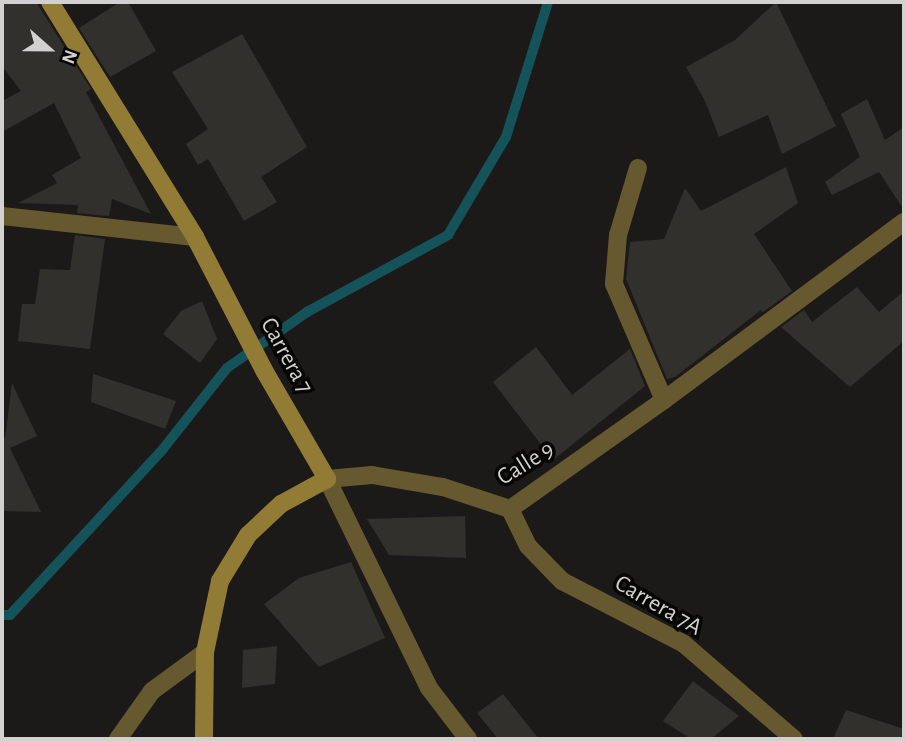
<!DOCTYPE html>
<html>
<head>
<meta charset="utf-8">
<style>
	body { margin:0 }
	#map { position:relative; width:906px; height:741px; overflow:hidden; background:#1c1a18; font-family:"Alegreya Sans",sans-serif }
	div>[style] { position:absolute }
	.stream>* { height:10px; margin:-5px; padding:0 5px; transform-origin:5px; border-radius:5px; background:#145359 }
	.building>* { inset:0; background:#32302d }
	.street>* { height:18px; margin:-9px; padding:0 9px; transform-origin:9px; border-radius:9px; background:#66582f }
	.secondary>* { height:18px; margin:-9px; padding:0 9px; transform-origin:9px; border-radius:9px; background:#927b35 }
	span { translate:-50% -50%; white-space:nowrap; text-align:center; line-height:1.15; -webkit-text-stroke:7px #060605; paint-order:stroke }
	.street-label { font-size:24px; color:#d2d1cf }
	.frame { position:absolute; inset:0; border:4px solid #d2d1cf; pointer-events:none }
	.north { position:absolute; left:14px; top:14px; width:70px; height:70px; -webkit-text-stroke:5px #060605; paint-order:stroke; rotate:111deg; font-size:19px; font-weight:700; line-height:28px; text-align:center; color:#d2d1cf }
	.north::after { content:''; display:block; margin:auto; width:24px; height:32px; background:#d2d1cf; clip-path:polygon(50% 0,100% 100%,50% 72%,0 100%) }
</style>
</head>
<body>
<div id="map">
	<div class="stream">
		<div style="left:2px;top:615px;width:8px"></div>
		<div style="left:10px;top:615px;width:226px;rotate:-47.3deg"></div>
		<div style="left:163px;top:449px;width:103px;rotate:-51.7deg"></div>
		<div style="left:227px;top:368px;width:98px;rotate:-35deg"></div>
		<div style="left:307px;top:312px;width:161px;rotate:-28.6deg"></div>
		<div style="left:448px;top:235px;width:114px;rotate:-59.4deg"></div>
		<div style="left:506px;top:137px;width:141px;rotate:-72.7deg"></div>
	</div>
	<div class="building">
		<div style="clip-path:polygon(2px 2px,36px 2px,91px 89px,86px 92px,151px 214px,112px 199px,109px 216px,77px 213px,78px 205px,18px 203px,57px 183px,52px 175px,81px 158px,54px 103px,2px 132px,2px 101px,21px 91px,2px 66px)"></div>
		<div style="clip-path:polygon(120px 2px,128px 2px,156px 51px,110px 77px,79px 28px)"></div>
		<div style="clip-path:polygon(776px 2px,836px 126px,782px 154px,768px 115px,719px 137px,705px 101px,686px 67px,735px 40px)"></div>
		<div style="clip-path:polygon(242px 34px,307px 147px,261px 177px,277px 202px,244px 221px,208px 159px,198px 165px,186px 144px,208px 129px,172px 72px)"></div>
		<div style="clip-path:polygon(867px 99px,885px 140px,904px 127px,904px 210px,879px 172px,832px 195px,825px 182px,860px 157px,841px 114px)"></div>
		<div style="clip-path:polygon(786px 167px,798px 203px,754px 234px,792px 291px,763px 312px,761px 310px,675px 377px,667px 379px,626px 279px,630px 242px,664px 239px,685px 188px,701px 211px)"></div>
		<div style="clip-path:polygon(75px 235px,105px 239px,90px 349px,18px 341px,22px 304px,35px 304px,40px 269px,70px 270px)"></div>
		<div style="clip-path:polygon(857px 287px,879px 312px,904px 291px,904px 341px,850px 387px,781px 327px,804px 310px,812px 322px)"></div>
		<div style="clip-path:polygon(202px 301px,217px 339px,200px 363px,163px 334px,181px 311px)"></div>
		<div style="clip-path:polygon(536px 347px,572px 395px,630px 349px,645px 386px,553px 460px,493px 382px)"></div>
		<div style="clip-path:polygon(93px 374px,176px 401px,165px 429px,91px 402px)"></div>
		<div style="clip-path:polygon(12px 383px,37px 436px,10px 448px,41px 512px,2px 511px,2px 431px,5px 439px)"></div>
		<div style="clip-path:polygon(465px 516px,466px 558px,389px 555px,367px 519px)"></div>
		<div style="clip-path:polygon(351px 562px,385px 638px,319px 667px,264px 604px,299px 578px)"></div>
		<div style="clip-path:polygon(277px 646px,275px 684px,242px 688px,243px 650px)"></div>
		<div style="clip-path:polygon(693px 681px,739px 716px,711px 739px,691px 739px,663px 721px)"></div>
		<div style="clip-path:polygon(503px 694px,539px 739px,498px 739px,477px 713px)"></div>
		<div style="clip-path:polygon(846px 710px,904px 729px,904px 739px,833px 739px)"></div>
	</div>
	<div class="street">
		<div style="left:638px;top:168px;width:70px;rotate:106.6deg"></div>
		<div style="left:618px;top:235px;width:49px;rotate:94.7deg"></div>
		<div style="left:614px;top:284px;width:126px;rotate:66.7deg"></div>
		<div style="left:2px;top:216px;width:194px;rotate:6.2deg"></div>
		<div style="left:510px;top:509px;width:41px;rotate:64.1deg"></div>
		<div style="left:528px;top:546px;width:49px;rotate:45.8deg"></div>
		<div style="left:562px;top:581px;width:137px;rotate:27.3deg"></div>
		<div style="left:684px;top:644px;width:145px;rotate:40.8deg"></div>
		<div style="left:118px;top:739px;width:59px;rotate:-54.7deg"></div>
		<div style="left:152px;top:691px;width:66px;rotate:-36.3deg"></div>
		<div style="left:468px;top:739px;width:64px;rotate:-127.4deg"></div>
		<div style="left:429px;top:688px;width:233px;rotate:-116deg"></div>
		<div style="left:327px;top:479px;width:45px;rotate:-5.1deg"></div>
		<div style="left:372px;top:475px;width:72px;rotate:9.6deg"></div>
		<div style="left:443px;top:487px;width:71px;rotate:18.2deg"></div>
		<div style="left:510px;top:509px;width:189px;rotate:-35.3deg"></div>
		<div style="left:664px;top:400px;width:299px;rotate:-36.6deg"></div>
	</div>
	<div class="secondary">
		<div style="left:50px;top:2px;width:276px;rotate:58.3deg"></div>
		<div style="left:195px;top:237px;width:152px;rotate:62.6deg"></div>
		<div style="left:265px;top:372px;width:124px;rotate:59.9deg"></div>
		<div style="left:327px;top:479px;width:52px;rotate:151.5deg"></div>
		<div style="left:281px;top:504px;width:45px;rotate:136.8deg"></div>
		<div style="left:248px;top:535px;width:54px;rotate:121.3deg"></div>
		<div style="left:220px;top:581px;width:73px;rotate:101.9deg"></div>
		<div style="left:205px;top:652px;width:87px;rotate:90.7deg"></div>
	</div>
	<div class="street-label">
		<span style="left:286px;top:356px;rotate:61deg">Carrera 7</span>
		<span style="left:526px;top:464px;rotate:-32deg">Calle 9</span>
		<span style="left:658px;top:606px;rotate:30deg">Carrera 7A</span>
	</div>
	<div class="frame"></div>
	<div class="north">N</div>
</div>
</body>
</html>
